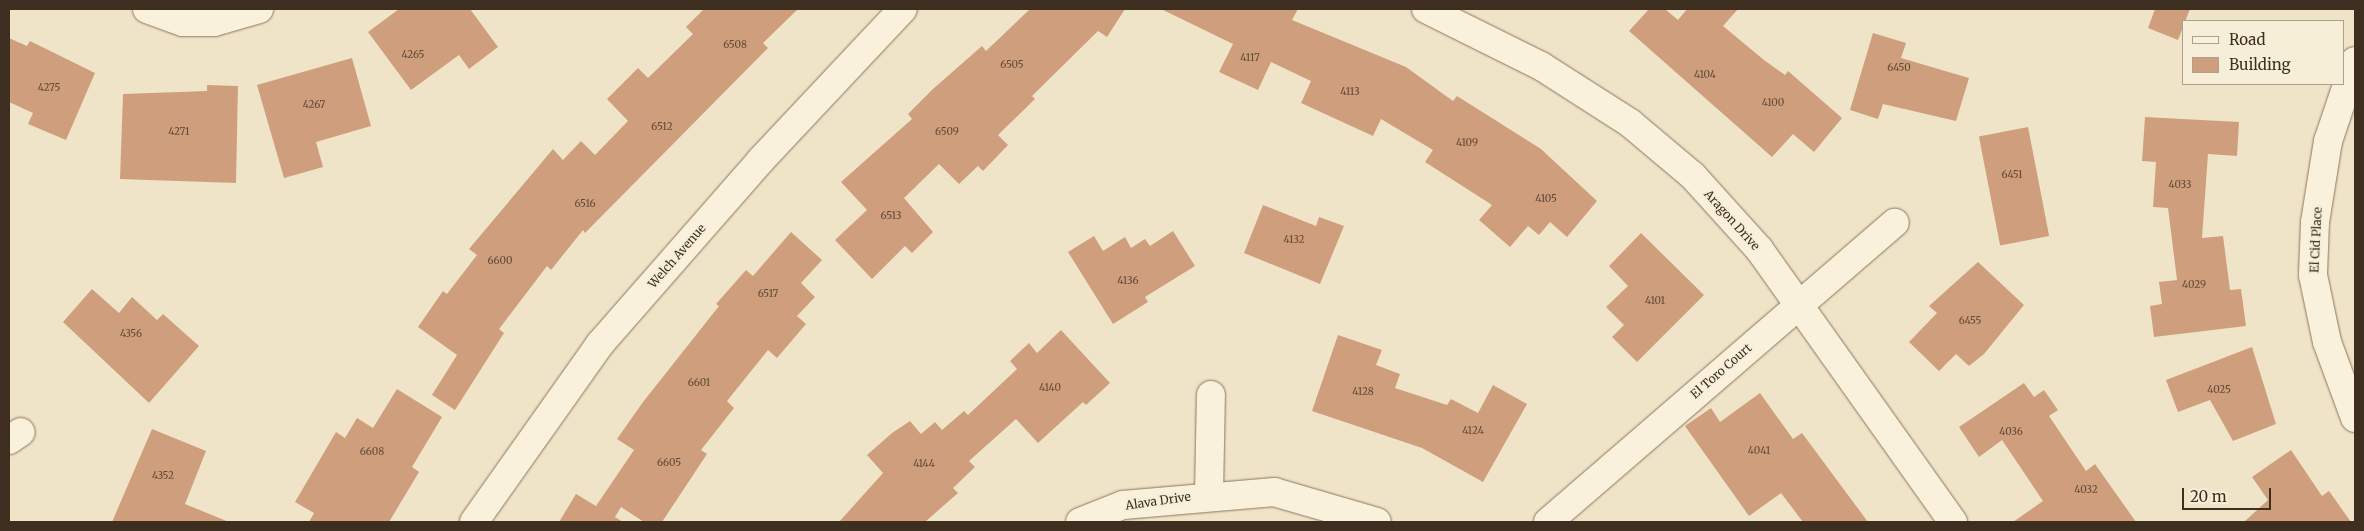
<!DOCTYPE html>
<html>
<head>
<meta charset="utf-8">
<style>
	body { margin:0 }
	#map { position:relative; width:2364px; height:531px; overflow:hidden; background:#f0e4c8; font-family:Merriweather,serif }
	div>[style] { position:absolute }
	.building>* { inset:0; background:#cf9f7d; transform-origin:0 0 }
	.roads { filter:drop-shadow(0 0 1px #8d765c) drop-shadow(0 0 1px #8d765c) }
	.street>* { height:28px; margin:-14px; padding:0 14px; transform-origin:14px; border-radius:14px; background:#faf1dc }
	.secondary>* { height:28px; margin:-14px; padding:0 14px; transform-origin:14px; border-radius:14px; background:#faf1dc }
	span { translate:-50% -50%; white-space:nowrap; text-align:center; line-height:1.15; -webkit-text-stroke:4.5px #f7eed8; paint-order:stroke }
	.number-label { font-size:10px; color:#624a37 }
	.number-label span { -webkit-text-stroke-width:0 }
	.street-label { font-size:12px; color:#3d2e20 }
	.frame { position:absolute; inset:0; border:10px solid #3d2e20; pointer-events:none }
	.legend { position:absolute; left:2182px; top:20px; width:162px; height:65px; box-sizing:border-box; background:#f7eed8; border:1px solid #ada18e; margin:0; padding:6px 9px; list-style:none; font-size:15px; color:#3d2e20 }
	.legend li { display:flex; align-items:center; gap:10px; height:25px }
	.legend b { width:25px; border:1px solid #ada18e }
	.scale { position:absolute; left:2182px; top:488px; width:89px; height:22px; box-sizing:border-box; border:2px solid #3d2e20; border-top:0; padding-left:6px; font-size:15px; line-height:18px; white-space:nowrap; color:#3d2e20; -webkit-text-stroke:4px #f7eed8; paint-order:stroke }
</style>
</head>
<body>
<div id="map">
	<div class="building">
		<div style="clip-path:polygon(399px 9px,470px 9px,498px 47px,469px 69px,459px 55px,411px 90px,368px 32px)"></div>
		<div style="clip-path:polygon(704px 9px,798px 9px,763px 43px,768px 48px,585px 233px,583px 230px,551px 270px,547px 266px,499px 329px,504px 333px,455px 410px,432px 395px,457px 355px,418px 327px,443px 291px,447px 294px,477px 255px,469px 249px,553px 149px,563px 160px,581px 141px,595px 155px,628px 121px,607px 99px,638px 68px,648px 78px,693px 34px,686px 27px)"></div>
		<div style="clip-path:polygon(1030px 9px,1125px 9px,1107px 37px,1098px 31px,1032px 96px,1035px 99px,998px 135px,1008px 145px,983px 171px,978px 166px,959px 184px,939px 164px,904px 198px,933px 232px,912px 253px,905px 246px,872px 279px,835px 240px,867px 210px,841px 182px,912px 119px,908px 114px,933px 89px,982px 46px,986px 51px)"></div>
		<div style="clip-path:polygon(1161px 9px,1298px 9px,1292px 20px,1406px 67px,1453px 101px,1457px 96px,1541px 149px,1597px 201px,1567px 237px,1550px 222px,1539px 235px,1528px 226px,1510px 247px,1479px 220px,1492px 205px,1425px 162px,1433px 150px,1381px 119px,1373px 136px,1301px 103px,1311px 81px,1271px 62px,1258px 90px,1219px 72px,1233px 44px)"></div>
		<div style="clip-path:polygon(1649px 9px,1665px 9px,1678px 20px,1687px 9px,1738px 9px,1723px 26px,1764px 60px,1785px 75px,1788px 71px,1842px 118px,1814px 152px,1793px 134px,1772px 157px,1629px 31px)"></div>
		<div style="clip-path:polygon(2155px 9px,2190px 9px,2178px 40px,2148px 28px)"></div>
		<div style="clip-path:polygon(1873px 33px,1906px 43px,1901px 58px,1969px 78px,1956px 121px,1883px 104px,1878px 119px,1850px 110px)"></div>
		<div style="clip-path:polygon(9px 38px,27px 46px,30px 41px,95px 73px,66px 140px,28px 124px,33px 113px,9px 102px)"></div>
		<div style="clip-path:polygon(352px 58px,371px 126px,316px 142px,323px 167px,284px 178px,257px 85px)"></div>
		<div style="clip-path:polygon(207px 85px,238px 86px,236px 183px,120px 179px,123px 94px,207px 91px)"></div>
		<div style="clip-path:polygon(2145px 117px,2239px 122px,2237px 156px,2208px 154px,2202px 238px,2223px 236px,2230px 290px,2241px 289px,2246px 326px,2154px 337px,2150px 306px,2162px 304px,2159px 282px,2177px 280px,2168px 208px,2153px 207px,2156px 162px,2142px 161px)"></div>
		<div style="left:2028px;top:127px;width:111px;height:50px;rotate:79deg"></div>
		<div style="clip-path:polygon(1263px 205px,1316px 226px,1319px 217px,1344px 226px,1320px 284px,1244px 253px)"></div>
		<div style="clip-path:polygon(1173px 231px,1195px 266px,1145px 297px,1148px 302px,1113px 324px,1068px 252px,1094px 236px,1103px 251px,1125px 237px,1131px 248px,1145px 239px,1150px 246px)"></div>
		<div style="clip-path:polygon(791px 232px,822px 260px,801px 283px,815px 297px,797px 316px,806px 324px,777px 358px,768px 350px,727px 401px,734px 408px,701px 450px,707px 454px,662px 522px,644px 522px,621px 507px,615px 517px,623px 522px,559px 522px,576px 494px,596px 506px,634px 450px,617px 439px,643px 402px,719px 306px,716px 304px,746px 270px,753px 276px)"></div>
		<div style="clip-path:polygon(1641px 233px,1704px 295px,1637px 362px,1612px 337px,1624px 325px,1606px 307px,1628px 286px,1609px 266px)"></div>
		<div style="clip-path:polygon(1978px 262px,2024px 305px,1984px 354px,1969px 366px,1956px 354px,1939px 371px,1909px 342px,1937px 313px,1929px 306px)"></div>
		<div style="clip-path:polygon(92px 289px,119px 313px,132px 297px,157px 320px,163px 314px,199px 346px,149px 403px,63px 322px)"></div>
		<div style="clip-path:polygon(1061px 330px,1110px 383px,1086px 405px,1083px 402px,1038px 443px,1016px 419px,969px 461px,975px 467px,953px 488px,958px 493px,925px 522px,839px 522px,883px 473px,867px 455px,892px 433px,910px 421px,921px 434px,935px 422px,942px 430px,964px 411px,968px 415px,1017px 369px,1010px 361px,1029px 343px,1037px 353px)"></div>
		<div style="clip-path:polygon(1338px 335px,1382px 350px,1376px 365px,1400px 374px,1395px 388px,1447px 405px,1451px 399px,1478px 413px,1493px 385px,1527px 404px,1483px 482px,1422px 448px,1312px 411px)"></div>
		<div style="clip-path:polygon(2252px 347px,2276px 424px,2233px 441px,2210px 400px,2178px 412px,2166px 380px)"></div>
		<div style="clip-path:polygon(2024px 383px,2034px 397px,2044px 390px,2058px 410px,2049px 416px,2086px 471px,2095px 464px,2136px 522px,2013px 522px,2043px 501px,2002px 440px,1979px 457px,1959px 427px)"></div>
		<div style="clip-path:polygon(397px 389px,442px 417px,412px 467px,419px 472px,389px 522px,309px 522px,314px 513px,295px 502px,336px 432px,345px 438px,357px 418px,373px 428px)"></div>
		<div style="clip-path:polygon(1760px 393px,1793px 439px,1802px 433px,1868px 522px,1803px 522px,1781px 493px,1749px 516px,1685px 426px,1711px 408px,1720px 422px)"></div>
		<div style="clip-path:polygon(152px 429px,206px 451px,185px 504px,229px 522px,112px 522px)"></div>
		<div style="clip-path:polygon(2291px 450px,2322px 496px,2329px 491px,2351px 522px,2244px 522px,2268px 500px,2252px 477px)"></div>
	</div>
	<div class="roads">
		<div class="street">
			<div style="left:147px;top:9px;width:38px;rotate:20deg"></div>
			<div style="left:183px;top:22px;width:31px"></div>
			<div style="left:214px;top:22px;width:47px;rotate:-16.1deg"></div>
			<div style="left:1426px;top:9px;width:128px;rotate:26.4deg"></div>
			<div style="left:1541px;top:66px;width:106px;rotate:32.6deg"></div>
			<div style="left:1630px;top:123px;width:82px;rotate:40.1deg"></div>
			<div style="left:1693px;top:176px;width:98px;rotate:47.9deg"></div>
			<div style="left:1759px;top:249px;width:335px;rotate:54.6deg"></div>
			<div style="left:2355px;top:61px;width:84px;rotate:108.6deg"></div>
			<div style="left:2328px;top:141px;width:82px;rotate:99.1deg"></div>
			<div style="left:2315px;top:222px;width:53px;rotate:92.2deg"></div>
			<div style="left:2313px;top:275px;width:68px;rotate:78.2deg"></div>
			<div style="left:2327px;top:342px;width:81px;rotate:69.8deg"></div>
			<div style="left:9px;top:440px;width:14px;rotate:-34deg"></div>
			<div style="left:1209px;top:495px;width:100px;rotate:-88.9deg"></div>
			<div style="left:1080px;top:522px;width:46px;rotate:-21.6deg"></div>
			<div style="left:1123px;top:505px;width:152px;rotate:-4.9deg"></div>
			<div style="left:1274px;top:492px;width:107px;rotate:16.2deg"></div>
			<div style="left:1548px;top:522px;width:458px;rotate:-40.8deg"></div>
		</div>
		<div class="secondary">
			<div style="left:474px;top:522px;width:218px;rotate:-54.7deg"></div>
			<div style="left:600px;top:344px;width:244px;rotate:-48.8deg"></div>
			<div style="left:761px;top:160px;width:207px;rotate:-46.8deg"></div>
		</div>
	</div>
	<div class="number-label">
		<span style="left:735px;top:45px">6508</span>
		<span style="left:413px;top:55px">4265</span>
		<span style="left:1250px;top:58px">4117</span>
		<span style="left:1012px;top:65px">6505</span>
		<span style="left:1899px;top:68px">6450</span>
		<span style="left:1705px;top:75px">4104</span>
		<span style="left:49px;top:88px">4275</span>
		<span style="left:1350px;top:92px">4113</span>
		<span style="left:1773px;top:103px">4100</span>
		<span style="left:314px;top:105px">4267</span>
		<span style="left:662px;top:127px">6512</span>
		<span style="left:179px;top:132px">4271</span>
		<span style="left:947px;top:132px">6509</span>
		<span style="left:1467px;top:143px">4109</span>
		<span style="left:2012px;top:175px">6451</span>
		<span style="left:2180px;top:185px">4033</span>
		<span style="left:1546px;top:199px">4105</span>
		<span style="left:585px;top:204px">6516</span>
		<span style="left:891px;top:216px">6513</span>
		<span style="left:1294px;top:240px">4132</span>
		<span style="left:500px;top:261px">6600</span>
		<span style="left:1128px;top:281px">4136</span>
		<span style="left:2194px;top:285px">4029</span>
		<span style="left:768px;top:294px">6517</span>
		<span style="left:1655px;top:301px">4101</span>
		<span style="left:1970px;top:321px">6455</span>
		<span style="left:131px;top:334px">4356</span>
		<span style="left:699px;top:383px">6601</span>
		<span style="left:1050px;top:388px">4140</span>
		<span style="left:2219px;top:390px">4025</span>
		<span style="left:1363px;top:392px">4128</span>
		<span style="left:1473px;top:431px">4124</span>
		<span style="left:2011px;top:432px">4036</span>
		<span style="left:1759px;top:451px">4041</span>
		<span style="left:372px;top:452px">6608</span>
		<span style="left:669px;top:463px">6605</span>
		<span style="left:924px;top:464px">4144</span>
		<span style="left:163px;top:476px">4352</span>
		<span style="left:2086px;top:490px">4032</span>
	</div>
	<div class="street-label">
		<span style="left:1732px;top:220px;rotate:48deg">Aragon Drive</span>
		<span style="left:2316px;top:240px;rotate:-87deg">El Cid Place</span>
		<span style="left:677px;top:256px;rotate:-49deg">Welch Avenue</span>
		<span style="left:1721px;top:371px;rotate:-41deg">El Toro Court</span>
		<span style="left:1158px;top:501px;rotate:-8deg">Alava Drive</span>
	</div>
	<div class="frame"></div>
	<ul class="legend">
	<li><b style="height:6px;background:#faf1dc"></b>Road</li>
	<li><b style="height:14px;background:#cf9f7d"></b>Building</li>
	</ul>
	<div class="scale">20 m</div>
</div>
</body>
</html>
